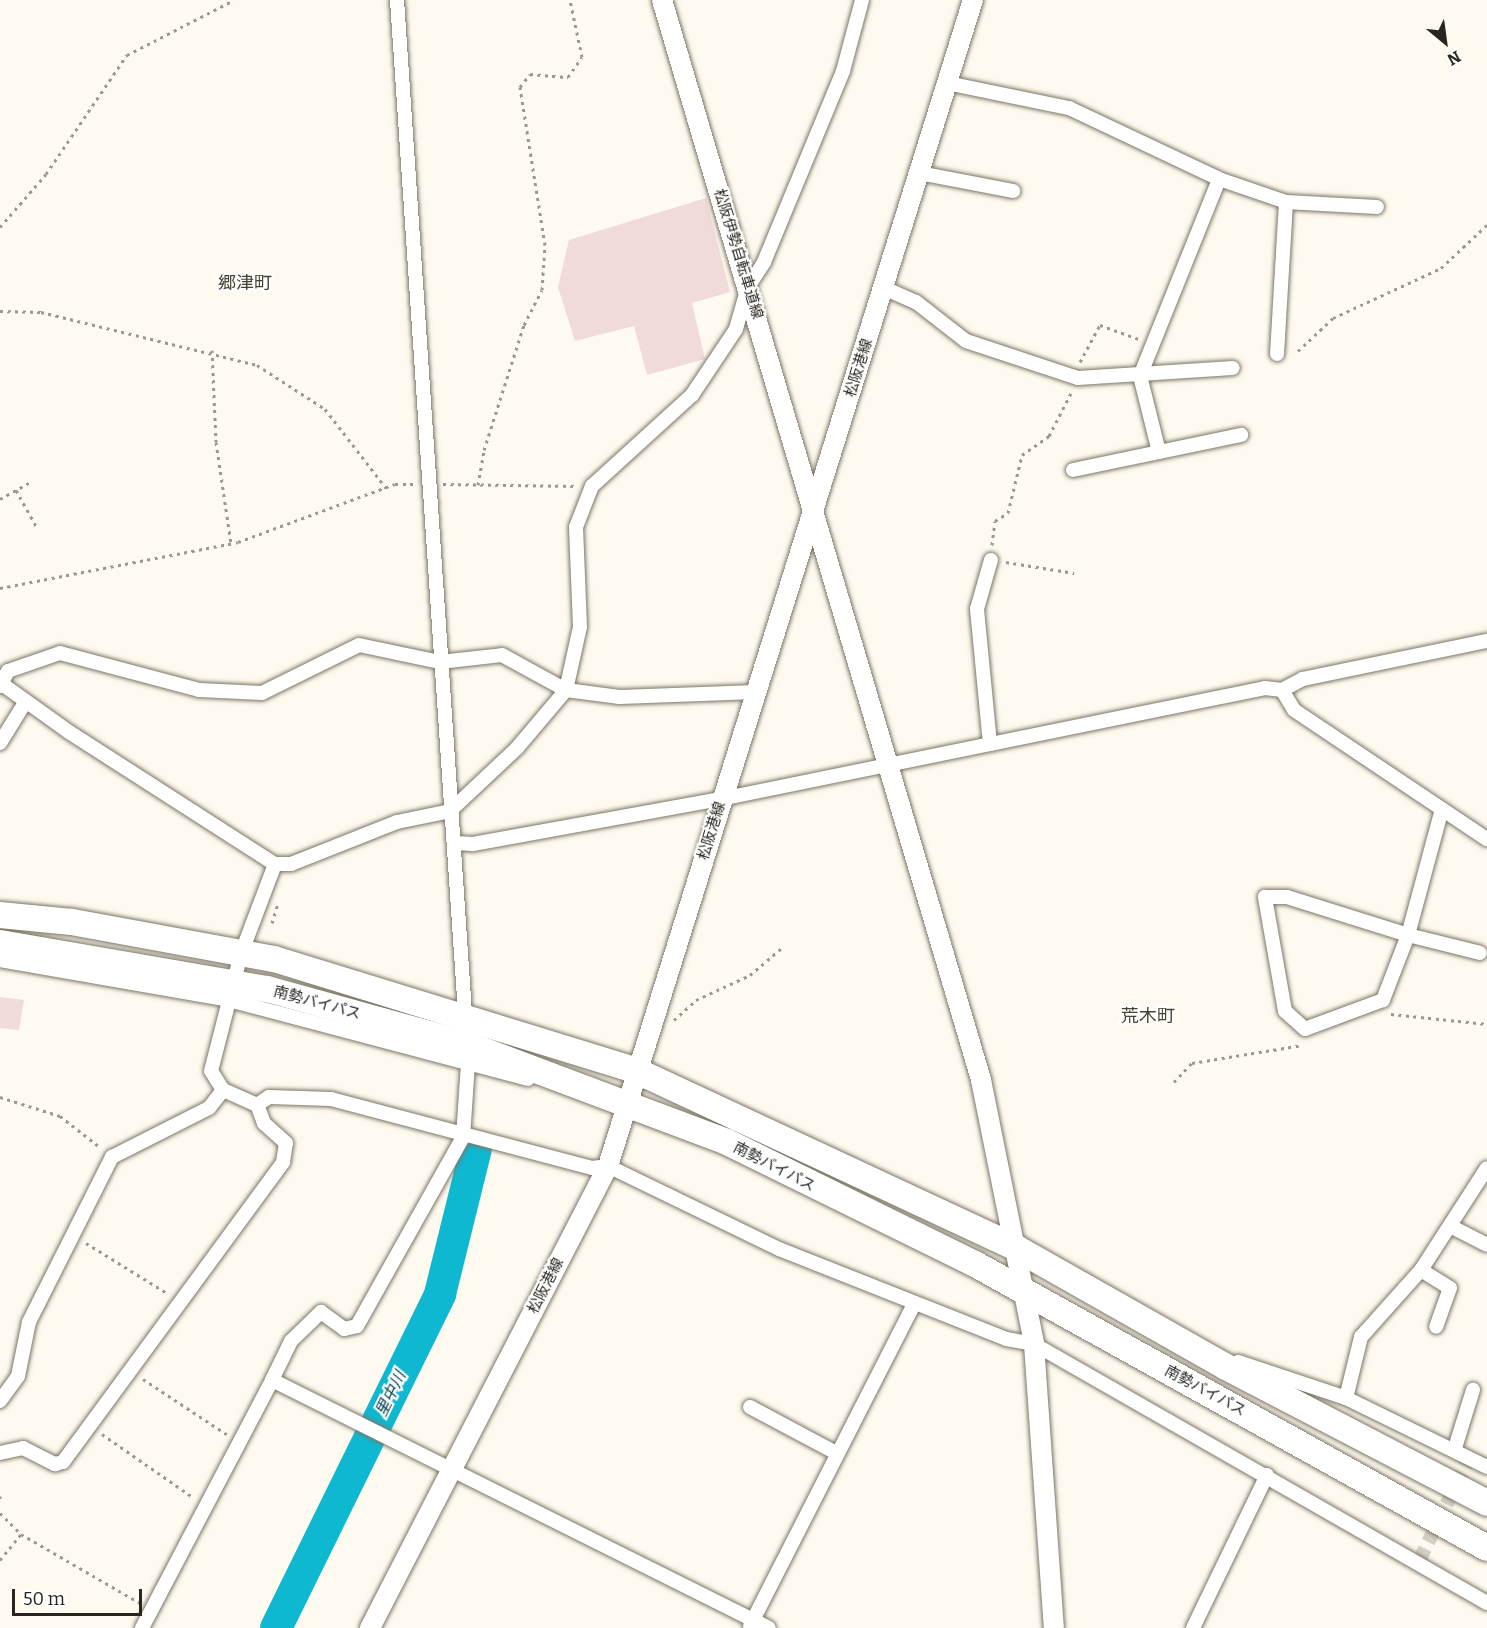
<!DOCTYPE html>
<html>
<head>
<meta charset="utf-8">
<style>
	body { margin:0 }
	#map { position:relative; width:1487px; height:1628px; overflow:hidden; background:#fefaef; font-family:Bitter,"Noto Sans JP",serif }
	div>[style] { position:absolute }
	.river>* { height:32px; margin:-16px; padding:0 16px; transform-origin:16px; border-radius:16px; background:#0fb8d1 }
	.building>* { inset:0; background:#f1dbd9 }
	.street-tunnel>* { height:14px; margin-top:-7px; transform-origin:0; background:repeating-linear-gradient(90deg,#d3d0c5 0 14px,transparent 0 21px) }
	.path>* { height:3px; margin-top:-1.5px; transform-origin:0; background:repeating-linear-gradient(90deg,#9b988f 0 3px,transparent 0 7.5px) }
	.roads { filter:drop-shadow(0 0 2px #7b7565) drop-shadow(0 0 2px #7b7565) }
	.street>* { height:14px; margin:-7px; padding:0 7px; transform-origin:7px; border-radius:7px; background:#fff }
	.secondary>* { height:20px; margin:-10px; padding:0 10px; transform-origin:10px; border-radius:10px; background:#fff }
	.highway>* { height:26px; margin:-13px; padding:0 13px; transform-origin:13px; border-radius:13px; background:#fff }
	span { translate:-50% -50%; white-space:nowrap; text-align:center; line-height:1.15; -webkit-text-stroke:4.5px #fff; paint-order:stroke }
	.street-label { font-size:15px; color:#28261f }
	.water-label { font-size:16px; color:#00424d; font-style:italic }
	.quarter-label { font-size:18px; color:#474233 }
	.north { position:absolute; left:1415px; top:12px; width:60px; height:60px; -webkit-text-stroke:4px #fff; paint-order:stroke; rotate:151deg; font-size:16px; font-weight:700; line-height:24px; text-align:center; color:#28261f }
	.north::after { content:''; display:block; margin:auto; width:21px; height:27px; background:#28261f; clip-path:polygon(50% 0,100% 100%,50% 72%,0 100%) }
	.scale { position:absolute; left:12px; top:1589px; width:130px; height:27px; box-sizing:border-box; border:3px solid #28261f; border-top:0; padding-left:8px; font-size:18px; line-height:21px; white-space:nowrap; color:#28261f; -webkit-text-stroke:4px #fff; paint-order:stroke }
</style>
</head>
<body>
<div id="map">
	<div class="river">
		<div style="left:276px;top:1628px;width:372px;rotate:-63.8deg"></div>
		<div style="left:440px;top:1294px;width:149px;rotate:-76.1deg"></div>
	</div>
	<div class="building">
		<div style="clip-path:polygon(706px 198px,730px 292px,692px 303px,705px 359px,647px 375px,634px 326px,575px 341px,558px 287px,569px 240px)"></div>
		<div style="clip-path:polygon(0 997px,24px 1000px,19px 1030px,0 1028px)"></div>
	</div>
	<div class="street-tunnel">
		<div style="left:1419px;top:1561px;width:114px;rotate:-64.1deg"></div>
	</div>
	<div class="path">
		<div style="left:0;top:227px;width:70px;rotate:-49deg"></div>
		<div style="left:46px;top:174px;width:144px;rotate:-55.8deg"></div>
		<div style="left:127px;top:55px;width:120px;rotate:-27.2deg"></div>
		<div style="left:0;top:311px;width:41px;rotate:1.4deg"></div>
		<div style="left:41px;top:312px;width:222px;rotate:13.8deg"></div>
		<div style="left:257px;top:365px;width:81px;rotate:32.9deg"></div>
		<div style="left:325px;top:409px;width:100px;rotate:52.3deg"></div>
		<div style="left:212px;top:350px;width:92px;rotate:87.5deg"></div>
		<div style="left:216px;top:442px;width:103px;rotate:81.6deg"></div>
		<div style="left:1298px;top:351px;width:48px;rotate:-43.3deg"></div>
		<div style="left:1333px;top:318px;width:119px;rotate:-24.8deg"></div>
		<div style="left:1441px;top:268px;width:63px;rotate:-43.1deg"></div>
		<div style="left:1080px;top:362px;width:42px;rotate:-61.6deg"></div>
		<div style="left:1100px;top:325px;width:41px;rotate:19.7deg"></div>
		<div style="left:443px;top:484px;width:134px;rotate:0.9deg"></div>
		<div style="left:478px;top:485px;width:36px;rotate:-80deg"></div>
		<div style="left:484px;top:450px;width:131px;rotate:-72.3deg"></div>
		<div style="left:524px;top:325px;width:39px;rotate:-63deg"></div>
		<div style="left:542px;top:290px;width:45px;rotate:-86.2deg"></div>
		<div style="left:545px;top:245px;width:160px;rotate:-99deg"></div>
		<div style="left:520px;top:87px;width:16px;rotate:-52deg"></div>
		<div style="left:530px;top:74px;width:38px;rotate:5deg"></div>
		<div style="left:568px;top:77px;width:24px;rotate:-55deg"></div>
		<div style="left:582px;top:57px;width:58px;rotate:-101.9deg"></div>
		<div style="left:16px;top:490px;width:41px;rotate:60.9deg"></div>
		<div style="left:0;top:499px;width:37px;rotate:-29deg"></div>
		<div style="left:992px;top:545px;width:24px;rotate:-83deg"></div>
		<div style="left:995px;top:521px;width:15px;rotate:-32deg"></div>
		<div style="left:1008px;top:513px;width:60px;rotate:-76.4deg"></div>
		<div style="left:1022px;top:455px;width:33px;rotate:-35deg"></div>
		<div style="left:1049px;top:436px;width:51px;rotate:-62.9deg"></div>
		<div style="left:1006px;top:562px;width:69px;rotate:9.2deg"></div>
		<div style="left:0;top:588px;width:242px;rotate:-10.9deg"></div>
		<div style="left:238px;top:542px;width:167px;rotate:-20.3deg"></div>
		<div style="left:395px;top:484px;width:20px"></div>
		<div style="left:272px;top:923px;width:21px;rotate:-73deg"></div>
		<div style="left:1391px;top:1014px;width:97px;rotate:5.9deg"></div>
		<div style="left:674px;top:1020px;width:30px;rotate:-42deg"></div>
		<div style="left:696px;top:1000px;width:60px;rotate:-24.8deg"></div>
		<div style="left:750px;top:975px;width:43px;rotate:-40.3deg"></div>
		<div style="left:1174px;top:1082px;width:26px;rotate:-47deg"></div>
		<div style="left:1192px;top:1063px;width:112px;rotate:-9.2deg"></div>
		<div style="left:0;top:1097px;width:63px;rotate:17.6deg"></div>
		<div style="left:60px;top:1116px;width:52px;rotate:38deg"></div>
		<div style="left:86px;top:1243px;width:95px;rotate:31.7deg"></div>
		<div style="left:143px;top:1379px;width:102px;rotate:33.4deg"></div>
		<div style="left:102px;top:1434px;width:112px;rotate:34.8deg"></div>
		<div style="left:0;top:1496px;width:5px;rotate:90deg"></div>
		<div style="left:0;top:1513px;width:30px;rotate:45deg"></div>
		<div style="left:21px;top:1534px;width:138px;rotate:30.1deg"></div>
		<div style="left:0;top:1560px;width:33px;rotate:-51deg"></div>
	</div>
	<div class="roads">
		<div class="street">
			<div style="left:397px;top:0;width:1016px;rotate:86.16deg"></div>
			<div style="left:947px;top:83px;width:125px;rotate:11.6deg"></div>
			<div style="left:1069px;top:108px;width:166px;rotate:25.3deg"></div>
			<div style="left:1219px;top:179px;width:71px;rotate:18.9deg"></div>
			<div style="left:1286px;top:202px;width:91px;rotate:3.1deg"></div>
			<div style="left:919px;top:173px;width:96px;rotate:10.8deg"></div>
			<div style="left:884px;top:288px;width:35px;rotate:24deg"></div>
			<div style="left:916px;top:302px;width:63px;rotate:38deg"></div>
			<div style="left:966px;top:341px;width:118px;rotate:18.3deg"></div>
			<div style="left:1078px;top:378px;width:155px;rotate:-3.7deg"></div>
			<div style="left:1277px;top:354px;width:152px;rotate:-86.6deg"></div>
			<div style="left:1159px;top:452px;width:78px;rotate:-104deg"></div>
			<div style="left:1140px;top:376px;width:212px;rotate:-68.1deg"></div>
			<div style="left:1073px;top:470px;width:172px;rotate:-11.8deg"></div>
			<div style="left:0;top:677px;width:7px;rotate:74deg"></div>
			<div style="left:2px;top:684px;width:82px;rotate:35.6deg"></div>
			<div style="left:69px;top:732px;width:245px;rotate:32.7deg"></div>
			<div style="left:275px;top:864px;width:16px"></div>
			<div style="left:291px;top:864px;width:114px;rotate:-21.6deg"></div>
			<div style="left:397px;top:822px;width:54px;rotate:-11.7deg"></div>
			<div style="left:450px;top:811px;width:92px;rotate:-43.2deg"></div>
			<div style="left:517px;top:748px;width:76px;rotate:-49.8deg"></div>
			<div style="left:566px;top:690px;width:65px;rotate:-77.5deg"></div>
			<div style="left:580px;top:627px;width:100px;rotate:-92.3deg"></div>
			<div style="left:576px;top:527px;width:44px;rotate:-68.7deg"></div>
			<div style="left:592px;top:486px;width:135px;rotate:-42.3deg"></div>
			<div style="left:692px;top:395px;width:79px;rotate:-56.3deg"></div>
			<div style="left:736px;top:329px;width:44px;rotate:-74.1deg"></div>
			<div style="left:748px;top:287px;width:30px;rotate:-57deg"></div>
			<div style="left:764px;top:262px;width:207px;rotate:-67.5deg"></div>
			<div style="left:843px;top:71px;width:73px;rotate:-75deg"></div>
			<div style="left:0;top:686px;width:17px;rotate:-62deg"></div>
			<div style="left:8px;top:671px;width:55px;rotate:-19.1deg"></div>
			<div style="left:60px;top:653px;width:144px;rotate:14.9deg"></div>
			<div style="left:199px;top:690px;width:63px;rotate:2.7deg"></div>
			<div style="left:262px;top:693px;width:108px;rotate:-26.3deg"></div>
			<div style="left:359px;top:645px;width:83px;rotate:11.9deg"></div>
			<div style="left:440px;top:662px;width:62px;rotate:-6.4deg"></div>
			<div style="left:502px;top:655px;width:73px;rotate:28.7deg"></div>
			<div style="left:566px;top:690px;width:54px;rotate:7.4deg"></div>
			<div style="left:620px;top:697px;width:136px;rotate:-2.1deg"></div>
			<div style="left:1282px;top:690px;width:23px;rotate:59deg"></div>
			<div style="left:1294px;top:710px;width:232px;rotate:33.8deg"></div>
			<div style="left:0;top:743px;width:49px;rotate:-58.2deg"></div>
			<div style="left:990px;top:744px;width:136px;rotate:-95.5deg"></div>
			<div style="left:977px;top:609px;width:51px;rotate:-74.1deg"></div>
			<div style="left:1442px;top:809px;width:131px;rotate:105.1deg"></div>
			<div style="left:1408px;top:935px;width:70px;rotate:111deg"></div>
			<div style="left:1383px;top:1000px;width:83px;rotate:159.6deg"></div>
			<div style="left:1305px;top:1029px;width:27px;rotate:-138deg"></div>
			<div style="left:1285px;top:1011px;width:116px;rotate:-100deg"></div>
			<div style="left:1265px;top:897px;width:22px"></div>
			<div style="left:1287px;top:897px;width:127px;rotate:17.4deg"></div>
			<div style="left:1408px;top:935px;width:74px;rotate:14deg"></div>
			<div style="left:455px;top:843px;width:18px;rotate:3deg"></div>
			<div style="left:473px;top:844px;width:252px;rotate:-10.3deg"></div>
			<div style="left:721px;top:799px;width:555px;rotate:-11.53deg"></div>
			<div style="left:1265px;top:688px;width:17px;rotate:7deg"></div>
			<div style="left:1282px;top:690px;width:24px;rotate:-28deg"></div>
			<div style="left:1303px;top:679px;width:188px;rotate:-11.7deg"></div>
			<div style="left:0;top:960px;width:232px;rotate:9.9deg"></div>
			<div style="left:229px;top:1000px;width:247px;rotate:14.8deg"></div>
			<div style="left:257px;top:1105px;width:14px;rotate:-34deg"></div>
			<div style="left:269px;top:1097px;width:62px;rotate:1.8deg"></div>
			<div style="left:331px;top:1099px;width:270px;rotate:14.8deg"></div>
			<div style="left:592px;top:1168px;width:16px;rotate:-7deg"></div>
			<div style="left:608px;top:1166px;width:190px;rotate:25.9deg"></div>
			<div style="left:779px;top:1249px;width:244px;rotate:21.6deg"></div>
			<div style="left:1006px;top:1339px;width:28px;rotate:10deg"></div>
			<div style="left:1034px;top:1344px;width:522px;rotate:29.76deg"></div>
			<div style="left:1452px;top:1227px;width:39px;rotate:27deg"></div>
			<div style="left:1421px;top:1270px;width:34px;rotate:32deg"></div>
			<div style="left:1450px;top:1288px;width:41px;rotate:109.7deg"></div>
			<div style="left:1238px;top:1362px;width:114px;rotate:18.4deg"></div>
			<div style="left:1346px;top:1398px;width:63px;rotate:-76.2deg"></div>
			<div style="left:1361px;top:1337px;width:90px;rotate:-48.2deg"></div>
			<div style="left:1421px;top:1270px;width:121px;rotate:-57.1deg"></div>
			<div style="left:272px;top:1380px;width:43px;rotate:-64deg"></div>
			<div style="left:291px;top:1341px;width:42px;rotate:-44deg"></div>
			<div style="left:321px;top:1312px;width:29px;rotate:36deg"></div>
			<div style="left:344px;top:1329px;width:13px;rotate:-13deg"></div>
			<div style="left:357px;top:1326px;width:217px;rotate:-60.7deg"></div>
			<div style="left:463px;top:1137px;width:74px;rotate:-86.1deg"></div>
			<div style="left:468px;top:1063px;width:62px;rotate:14.9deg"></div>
			<div style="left:1346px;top:1398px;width:157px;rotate:26.1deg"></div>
			<div style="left:0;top:1401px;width:31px;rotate:-54deg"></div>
			<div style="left:18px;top:1376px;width:55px;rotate:-78.5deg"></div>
			<div style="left:29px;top:1322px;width:185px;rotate:-63.3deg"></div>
			<div style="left:112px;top:1157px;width:109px;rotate:-26.8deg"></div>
			<div style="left:209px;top:1108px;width:23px;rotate:-52deg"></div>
			<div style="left:750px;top:1407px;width:98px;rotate:28.1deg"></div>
			<div style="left:1455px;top:1448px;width:61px;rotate:-72.8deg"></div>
			<div style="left:0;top:1453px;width:24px;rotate:-12deg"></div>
			<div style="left:23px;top:1448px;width:36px;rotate:27deg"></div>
			<div style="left:55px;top:1464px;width:8px;rotate:-14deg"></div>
			<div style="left:63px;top:1462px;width:372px;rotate:-53.7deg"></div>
			<div style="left:283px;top:1162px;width:19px;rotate:-81deg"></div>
			<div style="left:286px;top:1143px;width:30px;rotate:-138deg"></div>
			<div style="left:264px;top:1123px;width:19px;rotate:-111deg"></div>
			<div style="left:257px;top:1105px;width:37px;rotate:-156deg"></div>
			<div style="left:223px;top:1090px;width:22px;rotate:-122deg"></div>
			<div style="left:211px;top:1071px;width:121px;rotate:-75.6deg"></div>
			<div style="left:241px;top:954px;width:96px;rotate:-69.3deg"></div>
			<div style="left:750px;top:1626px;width:361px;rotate:-63deg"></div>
			<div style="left:142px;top:1628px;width:280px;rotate:-62.3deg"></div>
			<div style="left:272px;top:1380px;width:555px;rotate:26.52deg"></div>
			<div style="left:1193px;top:1628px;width:170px;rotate:-64.2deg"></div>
		</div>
		<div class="secondary">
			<div style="left:662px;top:0;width:1126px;rotate:73.54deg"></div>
			<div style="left:981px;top:1080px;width:269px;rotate:78.6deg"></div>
			<div style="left:1034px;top:1344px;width:285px;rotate:86deg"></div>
			<div style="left:370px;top:1628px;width:520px;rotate:-62.74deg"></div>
			<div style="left:608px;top:1166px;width:1222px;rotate:-72.62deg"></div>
		</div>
		<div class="highway">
			<div style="left:0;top:915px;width:72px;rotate:5.6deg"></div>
			<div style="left:72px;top:922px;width:205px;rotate:10.4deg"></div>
			<div style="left:274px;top:959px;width:380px;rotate:17.1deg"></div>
			<div style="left:637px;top:1071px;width:418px;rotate:25deg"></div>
			<div style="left:1016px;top:1248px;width:241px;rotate:29.5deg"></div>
			<div style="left:1226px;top:1367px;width:294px;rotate:27.5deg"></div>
			<div style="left:0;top:943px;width:271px;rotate:9.8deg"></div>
			<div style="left:267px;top:989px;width:210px;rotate:15.5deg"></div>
			<div style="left:469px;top:1045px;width:276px;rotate:20.6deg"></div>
			<div style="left:727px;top:1142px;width:276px;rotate:26.2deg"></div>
			<div style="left:975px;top:1264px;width:585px;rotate:29.02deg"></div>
		</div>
	</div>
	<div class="street-label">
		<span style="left:738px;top:254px;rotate:73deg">松阪伊勢自転車道線</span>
		<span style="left:859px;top:368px;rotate:-73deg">松阪港線</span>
		<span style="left:712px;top:831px;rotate:-73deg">松阪港線</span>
		<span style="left:317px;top:1003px;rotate:15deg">南勢バイパス</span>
		<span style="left:774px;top:1167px;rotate:27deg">南勢バイパス</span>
		<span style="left:546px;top:1286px;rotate:-63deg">松阪港線</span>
		<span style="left:1205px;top:1391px;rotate:28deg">南勢バイパス</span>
	</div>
	<div class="water-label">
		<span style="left:391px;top:1394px;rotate:-64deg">里中川</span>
	</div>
	<div class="quarter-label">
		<span style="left:245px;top:283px">郷津町</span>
		<span style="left:1148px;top:1016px">荒木町</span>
	</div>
	<div class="north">N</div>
	<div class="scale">50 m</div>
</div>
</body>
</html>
